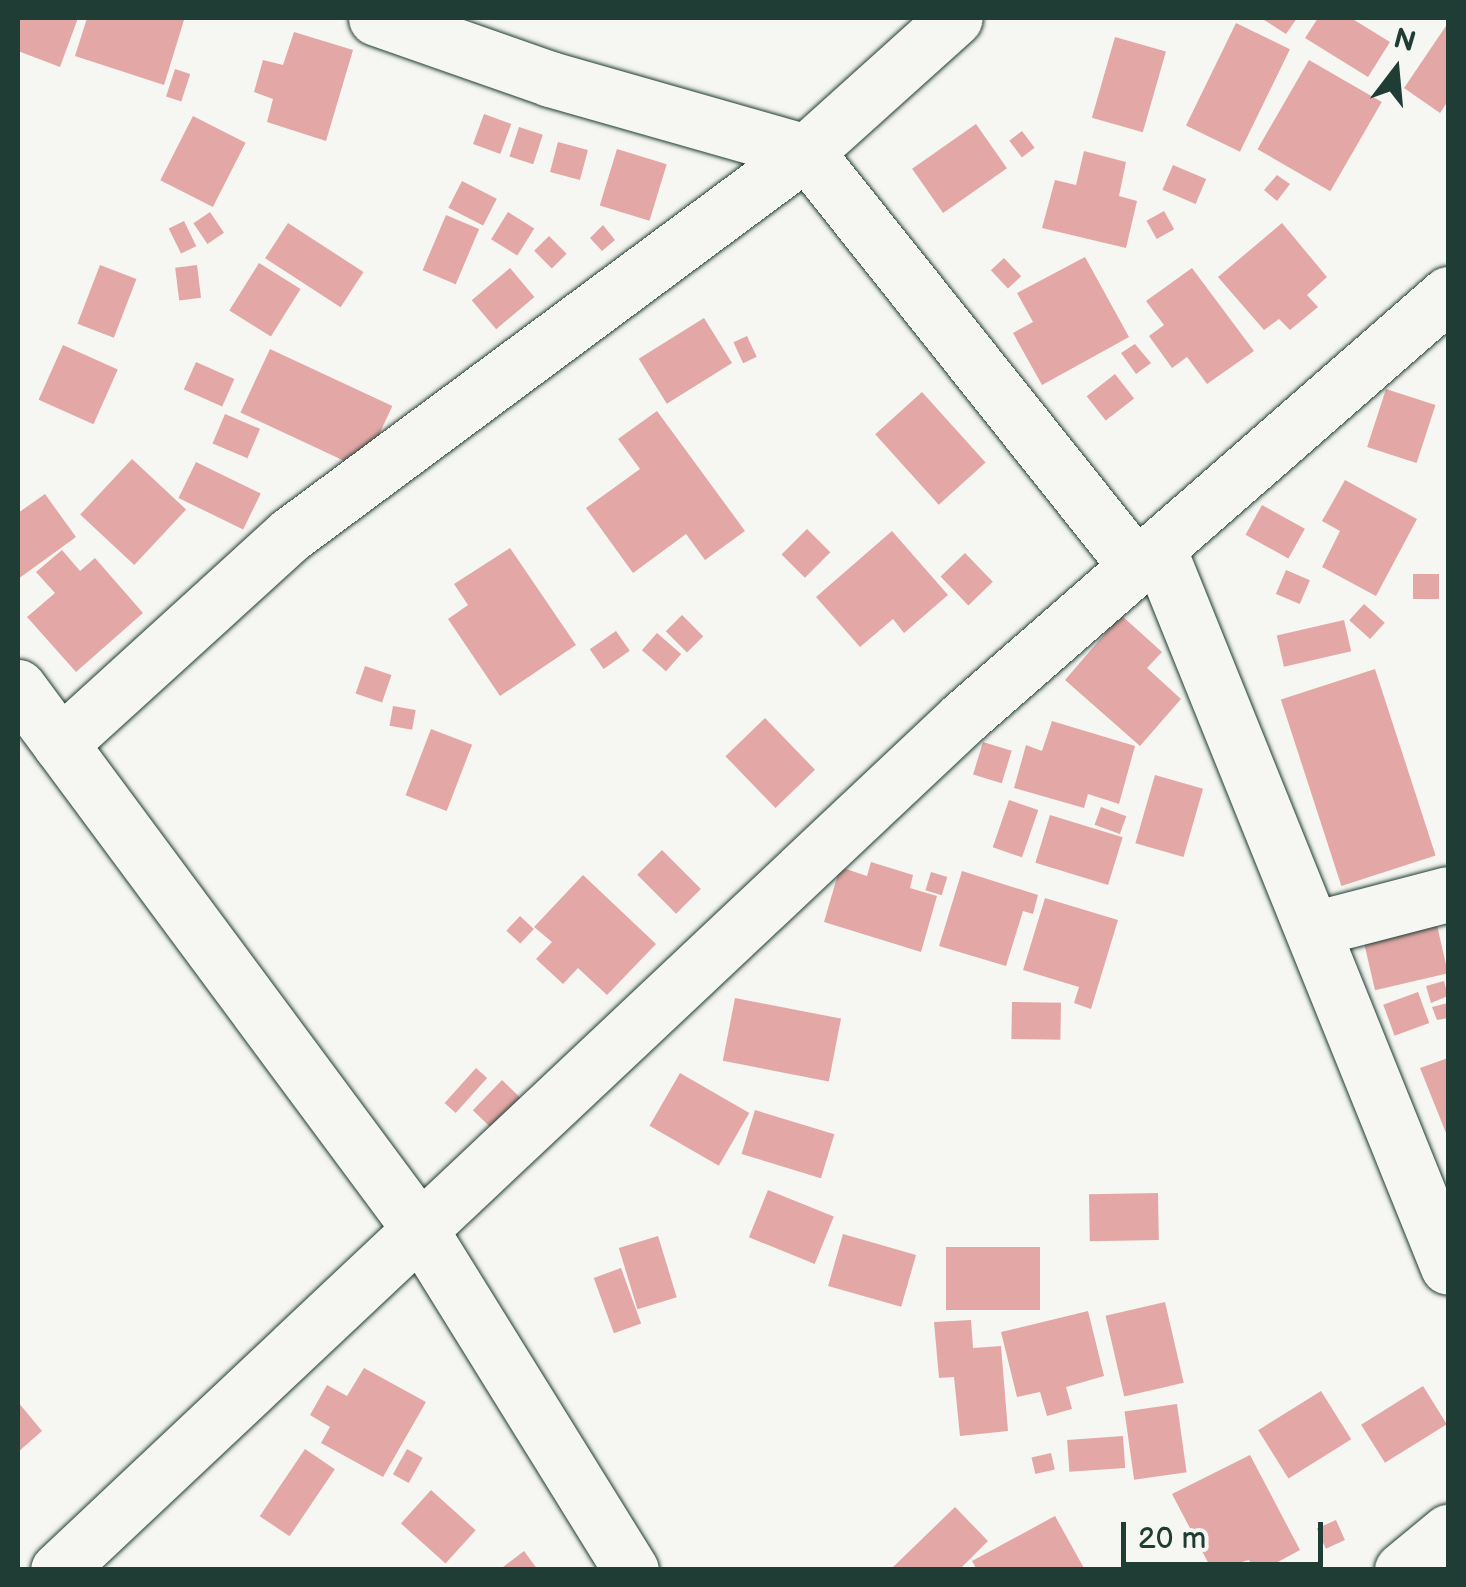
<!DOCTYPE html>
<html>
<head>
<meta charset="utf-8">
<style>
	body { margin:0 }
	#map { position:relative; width:1466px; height:1587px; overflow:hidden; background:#f6f6f2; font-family:"Balsamiq Sans",sans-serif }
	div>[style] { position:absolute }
	.building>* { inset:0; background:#e3a8a6; transform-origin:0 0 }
	.roads { filter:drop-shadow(0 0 2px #1f3d34) drop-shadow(0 0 2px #1f3d34) }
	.minor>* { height:55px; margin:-27.5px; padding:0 27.5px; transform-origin:27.5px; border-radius:27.5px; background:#f6f6f2 }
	span { translate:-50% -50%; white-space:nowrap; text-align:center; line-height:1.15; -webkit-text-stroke:8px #f6f6f2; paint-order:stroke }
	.frame { position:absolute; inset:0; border:20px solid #1f3d34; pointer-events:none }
	.north { position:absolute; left:1346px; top:20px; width:100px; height:100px; -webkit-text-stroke:8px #f6f6f2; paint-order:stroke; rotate:16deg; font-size:28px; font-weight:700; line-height:40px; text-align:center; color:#1f3d34 }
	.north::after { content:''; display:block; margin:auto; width:35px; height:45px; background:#1f3d34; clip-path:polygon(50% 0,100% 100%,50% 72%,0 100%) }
	.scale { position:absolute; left:1121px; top:1522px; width:202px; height:45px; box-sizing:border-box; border:5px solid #1f3d34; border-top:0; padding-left:12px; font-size:30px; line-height:35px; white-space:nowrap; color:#1f3d34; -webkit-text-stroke:8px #f6f6f2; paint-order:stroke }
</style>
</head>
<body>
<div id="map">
	<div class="building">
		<div style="clip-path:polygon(18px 18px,78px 18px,60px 67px,18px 51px)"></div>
		<div style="clip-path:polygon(87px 18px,184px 20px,164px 85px,75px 56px)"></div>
		<div style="clip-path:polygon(1261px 18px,1297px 18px,1286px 34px)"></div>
		<div style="clip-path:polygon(1318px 18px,1351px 18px,1390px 42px,1368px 77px,1305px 38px)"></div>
		<div style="left:1236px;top:23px;width:60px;height:114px;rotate:26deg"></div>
		<div style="clip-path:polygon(1448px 23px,1448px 101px,1440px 113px,1404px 88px)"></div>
		<div style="clip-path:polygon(294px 32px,353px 50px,326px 141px,267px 122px,273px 99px,254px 92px,263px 60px,283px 65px)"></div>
		<div style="left:1115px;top:37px;width:53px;height:84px;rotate:16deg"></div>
		<div style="left:1309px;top:60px;width:84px;height:103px;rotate:30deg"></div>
		<div style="left:175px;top:69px;width:16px;height:29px;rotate:18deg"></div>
		<div style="left:484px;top:114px;width:29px;height:32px;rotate:20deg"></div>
		<div style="left:193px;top:116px;width:59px;height:72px;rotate:27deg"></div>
		<div style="left:976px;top:124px;width:54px;height:78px;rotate:55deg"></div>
		<div style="left:519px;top:127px;width:25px;height:31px;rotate:18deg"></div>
		<div style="left:1022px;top:131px;width:21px;height:16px;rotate:53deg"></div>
		<div style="left:558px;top:142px;width:31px;height:31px;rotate:15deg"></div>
		<div style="left:617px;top:149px;width:52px;height:59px;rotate:17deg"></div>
		<div style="clip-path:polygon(1084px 151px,1126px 162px,1119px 196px,1137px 201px,1126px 248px,1042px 228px,1055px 180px,1076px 185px)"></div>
		<div style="left:1173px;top:165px;width:36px;height:27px;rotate:23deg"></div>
		<div style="clip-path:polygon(1277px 175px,1290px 184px,1277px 201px,1264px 190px)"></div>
		<div style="left:462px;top:181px;width:39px;height:30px;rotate:27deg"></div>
		<div style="left:1164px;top:211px;width:21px;height:20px;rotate:61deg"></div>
		<div style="left:210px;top:212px;width:25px;height:20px;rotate:56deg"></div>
		<div style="left:508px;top:212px;width:31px;height:32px;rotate:32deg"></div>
		<div style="left:446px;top:215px;width:36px;height:60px;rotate:23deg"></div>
		<div style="left:184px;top:221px;width:28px;height:17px;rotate:64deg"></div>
		<div style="left:288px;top:223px;width:90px;height:42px;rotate:33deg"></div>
		<div style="clip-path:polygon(1282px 223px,1327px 277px,1307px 295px,1318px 307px,1290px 330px,1279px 319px,1264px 330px,1218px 277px)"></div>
		<div style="clip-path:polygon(603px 225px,615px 240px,602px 251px,590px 238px)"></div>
		<div style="left:549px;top:236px;width:25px;height:21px;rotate:45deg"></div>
		<div style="clip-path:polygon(1085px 257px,1129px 337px,1042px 385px,1013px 333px,1033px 322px,1017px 293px)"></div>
		<div style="left:1004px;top:258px;width:25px;height:18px;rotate:47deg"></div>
		<div style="left:259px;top:263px;width:49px;height:56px;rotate:32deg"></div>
		<div style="left:100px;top:265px;width:39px;height:63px;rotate:21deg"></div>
		<div style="left:197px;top:265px;width:33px;height:22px;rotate:83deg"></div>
		<div style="left:510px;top:268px;width:38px;height:50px;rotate:50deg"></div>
		<div style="clip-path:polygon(1192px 268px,1254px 351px,1207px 384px,1187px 357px,1172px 368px,1149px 336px,1164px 325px,1146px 301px)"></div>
		<div style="left:704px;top:318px;width:53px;height:77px;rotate:58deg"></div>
		<div style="left:747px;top:336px;width:23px;height:15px;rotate:65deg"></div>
		<div style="clip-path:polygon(1135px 344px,1151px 363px,1136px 374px,1121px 353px)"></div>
		<div style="left:63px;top:345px;width:60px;height:60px;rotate:24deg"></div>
		<div style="left:270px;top:349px;width:135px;height:70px;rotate:25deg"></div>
		<div style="left:196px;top:362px;width:42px;height:30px;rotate:24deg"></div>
		<div style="left:1115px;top:374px;width:31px;height:36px;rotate:52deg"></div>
		<div style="left:1386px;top:389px;width:52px;height:61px;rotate:18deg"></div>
		<div style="left:922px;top:392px;width:95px;height:63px;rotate:48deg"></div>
		<div style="clip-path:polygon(657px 411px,745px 531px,705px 560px,686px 534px,633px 573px,586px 508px,640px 469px,618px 439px)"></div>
		<div style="left:225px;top:414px;width:38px;height:32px;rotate:23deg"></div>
		<div style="left:132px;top:459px;width:74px;height:76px;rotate:43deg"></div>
		<div style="left:196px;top:462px;width:72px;height:40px;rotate:26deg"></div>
		<div style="clip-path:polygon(1345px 480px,1417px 519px,1376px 596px,1322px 567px,1340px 531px,1322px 521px)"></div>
		<div style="clip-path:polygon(45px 494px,76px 537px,18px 579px,18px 513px)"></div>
		<div style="left:1262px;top:505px;width:49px;height:34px;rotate:29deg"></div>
		<div style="left:807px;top:529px;width:33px;height:36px;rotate:45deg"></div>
		<div style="clip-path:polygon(892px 531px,948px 595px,904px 633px,893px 619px,860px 647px,816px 597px)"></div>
		<div style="clip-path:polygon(510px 548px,576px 645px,500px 696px,448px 619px,468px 605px,454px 584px)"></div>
		<div style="clip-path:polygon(62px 550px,80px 571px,95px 558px,143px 613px,76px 672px,27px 617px,55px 593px,36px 572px)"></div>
		<div style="left:965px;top:553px;width:40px;height:34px;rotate:46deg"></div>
		<div style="left:1286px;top:570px;width:26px;height:26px;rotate:23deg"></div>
		<div style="left:1413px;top:574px;width:26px;height:25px"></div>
		<div style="left:1364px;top:604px;width:28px;height:22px;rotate:42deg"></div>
		<div style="left:682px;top:615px;width:30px;height:23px;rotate:45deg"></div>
		<div style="clip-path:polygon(1121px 615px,1162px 652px,1147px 668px,1181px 699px,1140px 746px,1065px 680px)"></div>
		<div style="left:1344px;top:620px;width:32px;height:69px;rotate:77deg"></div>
		<div style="left:616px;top:631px;width:24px;height:32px;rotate:55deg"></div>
		<div style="left:657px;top:633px;width:32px;height:23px;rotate:41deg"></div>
		<div style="left:365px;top:666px;width:28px;height:29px;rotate:19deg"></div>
		<div style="left:1375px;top:669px;width:196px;height:99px;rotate:72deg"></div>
		<div style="left:393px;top:706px;width:23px;height:20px;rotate:10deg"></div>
		<div style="left:765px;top:718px;width:72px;height:55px;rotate:46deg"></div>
		<div style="clip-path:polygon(1052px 721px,1135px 746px,1119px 804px,1088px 794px,1084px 808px,1014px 788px,1026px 745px,1042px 751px)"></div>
		<div style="left:431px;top:729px;width:44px;height:71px;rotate:21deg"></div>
		<div style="left:983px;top:742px;width:30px;height:34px;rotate:17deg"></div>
		<div style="left:1155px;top:775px;width:50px;height:71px;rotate:16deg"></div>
		<div style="left:1009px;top:800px;width:31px;height:50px;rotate:19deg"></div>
		<div style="left:1101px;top:807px;width:27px;height:19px;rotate:20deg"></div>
		<div style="left:1050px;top:815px;width:76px;height:50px;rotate:17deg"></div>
		<div style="left:662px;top:850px;width:55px;height:35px;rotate:45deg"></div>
		<div style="clip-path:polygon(871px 862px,913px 875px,910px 888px,937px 896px,921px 952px,824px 922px,840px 867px,867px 876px)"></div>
		<div style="clip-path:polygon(962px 871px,1038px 895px,1033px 914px,1023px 911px,1006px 966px,939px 946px)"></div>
		<div style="left:931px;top:872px;width:17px;height:19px;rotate:17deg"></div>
		<div style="clip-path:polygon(583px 875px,656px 944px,607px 995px,578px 968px,563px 984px,536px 959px,552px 942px,534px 927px)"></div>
		<div style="clip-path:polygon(1045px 898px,1118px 920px,1091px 1009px,1074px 1003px,1079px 987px,1023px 970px)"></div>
		<div style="left:1433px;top:908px;width:67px;height:75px;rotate:77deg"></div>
		<div style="left:520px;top:916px;width:19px;height:20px;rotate:43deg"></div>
		<div style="clip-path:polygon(1444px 981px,1448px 996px,1431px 1003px,1426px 986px)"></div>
		<div style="left:1418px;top:992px;width:33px;height:37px;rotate:70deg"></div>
		<div style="left:735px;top:998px;width:108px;height:64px;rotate:11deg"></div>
		<div style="left:1012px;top:1002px;width:49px;height:37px;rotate:1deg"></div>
		<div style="clip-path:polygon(1448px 1003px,1448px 1018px,1437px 1020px,1432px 1007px)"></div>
		<div style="clip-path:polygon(1448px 1058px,1448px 1138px,1420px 1068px)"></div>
		<div style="left:476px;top:1068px;width:15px;height:47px;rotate:42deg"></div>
		<div style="left:680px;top:1073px;width:80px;height:61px;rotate:30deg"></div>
		<div style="left:502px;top:1080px;width:29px;height:42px;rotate:44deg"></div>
		<div style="left:755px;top:1110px;width:83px;height:46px;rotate:17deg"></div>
		<div style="left:768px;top:1190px;width:71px;height:51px;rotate:22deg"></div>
		<div style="left:1158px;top:1193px;width:47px;height:69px;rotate:89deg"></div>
		<div style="left:843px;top:1234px;width:76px;height:54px;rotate:16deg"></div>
		<div style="left:658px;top:1236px;width:64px;height:41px;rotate:73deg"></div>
		<div style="left:946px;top:1247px;width:94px;height:63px"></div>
		<div style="left:621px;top:1268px;width:59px;height:29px;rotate:70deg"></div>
		<div style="left:1165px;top:1302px;width:83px;height:61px;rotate:77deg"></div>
		<div style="clip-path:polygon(1088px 1311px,1104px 1376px,1066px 1387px,1072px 1409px,1047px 1416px,1040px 1392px,1017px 1397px,1001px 1332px)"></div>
		<div style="clip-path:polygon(971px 1320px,973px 1348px,1001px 1346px,1008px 1431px,960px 1436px,954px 1377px,939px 1378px,934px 1322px)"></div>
		<div style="clip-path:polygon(364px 1368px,426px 1402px,383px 1477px,321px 1443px,330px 1427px,310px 1415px,327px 1385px,347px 1396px)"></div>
		<div style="left:1423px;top:1386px;width:45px;height:73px;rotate:58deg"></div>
		<div style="left:1321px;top:1391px;width:57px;height:74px;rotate:58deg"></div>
		<div style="clip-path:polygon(18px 1402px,42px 1431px,18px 1452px)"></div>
		<div style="left:1177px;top:1404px;width:69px;height:53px;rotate:82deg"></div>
		<div style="left:1123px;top:1436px;width:32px;height:56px;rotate:86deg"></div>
		<div style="left:305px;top:1449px;width:36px;height:81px;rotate:34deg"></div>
		<div style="left:407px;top:1449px;width:18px;height:29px;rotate:29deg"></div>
		<div style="left:1051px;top:1453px;width:17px;height:20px;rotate:77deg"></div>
		<div style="clip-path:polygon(1250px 1455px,1300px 1550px,1263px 1570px,1254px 1570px,1249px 1560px,1212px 1570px,1172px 1494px)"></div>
		<div style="left:431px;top:1490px;width:60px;height:45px;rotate:42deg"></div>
		<div style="clip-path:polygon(955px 1507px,988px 1541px,959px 1570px,890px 1570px)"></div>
		<div style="clip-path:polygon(1055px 1516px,1085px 1570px,977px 1570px,972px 1561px)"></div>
		<div style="left:1336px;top:1520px;width:22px;height:21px;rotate:66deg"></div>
		<div style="clip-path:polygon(524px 1551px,538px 1570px,499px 1570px)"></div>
	</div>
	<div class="roads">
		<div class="minor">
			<div style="left:376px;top:18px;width:184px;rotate:19.3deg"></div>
			<div style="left:550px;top:79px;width:266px;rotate:15.9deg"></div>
			<div style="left:806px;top:152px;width:529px;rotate:51.44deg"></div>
			<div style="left:1158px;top:548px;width:775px;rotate:68.03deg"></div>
			<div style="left:18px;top:687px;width:673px;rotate:53.45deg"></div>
			<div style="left:419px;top:1228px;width:402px;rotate:58.2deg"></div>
			<div style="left:60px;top:744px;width:312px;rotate:-42.3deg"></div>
			<div style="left:291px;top:534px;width:641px;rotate:-36.57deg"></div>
			<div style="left:806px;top:152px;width:200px;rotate:-42deg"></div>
			<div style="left:1313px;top:929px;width:139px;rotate:-14.5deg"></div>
			<div style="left:58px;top:1570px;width:1243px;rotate:-43.27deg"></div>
			<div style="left:963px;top:718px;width:644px;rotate:-41.16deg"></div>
			<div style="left:1402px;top:1570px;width:60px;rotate:-39.6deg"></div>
		</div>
	</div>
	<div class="frame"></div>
	<div class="north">N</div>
	<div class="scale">20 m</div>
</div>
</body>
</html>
